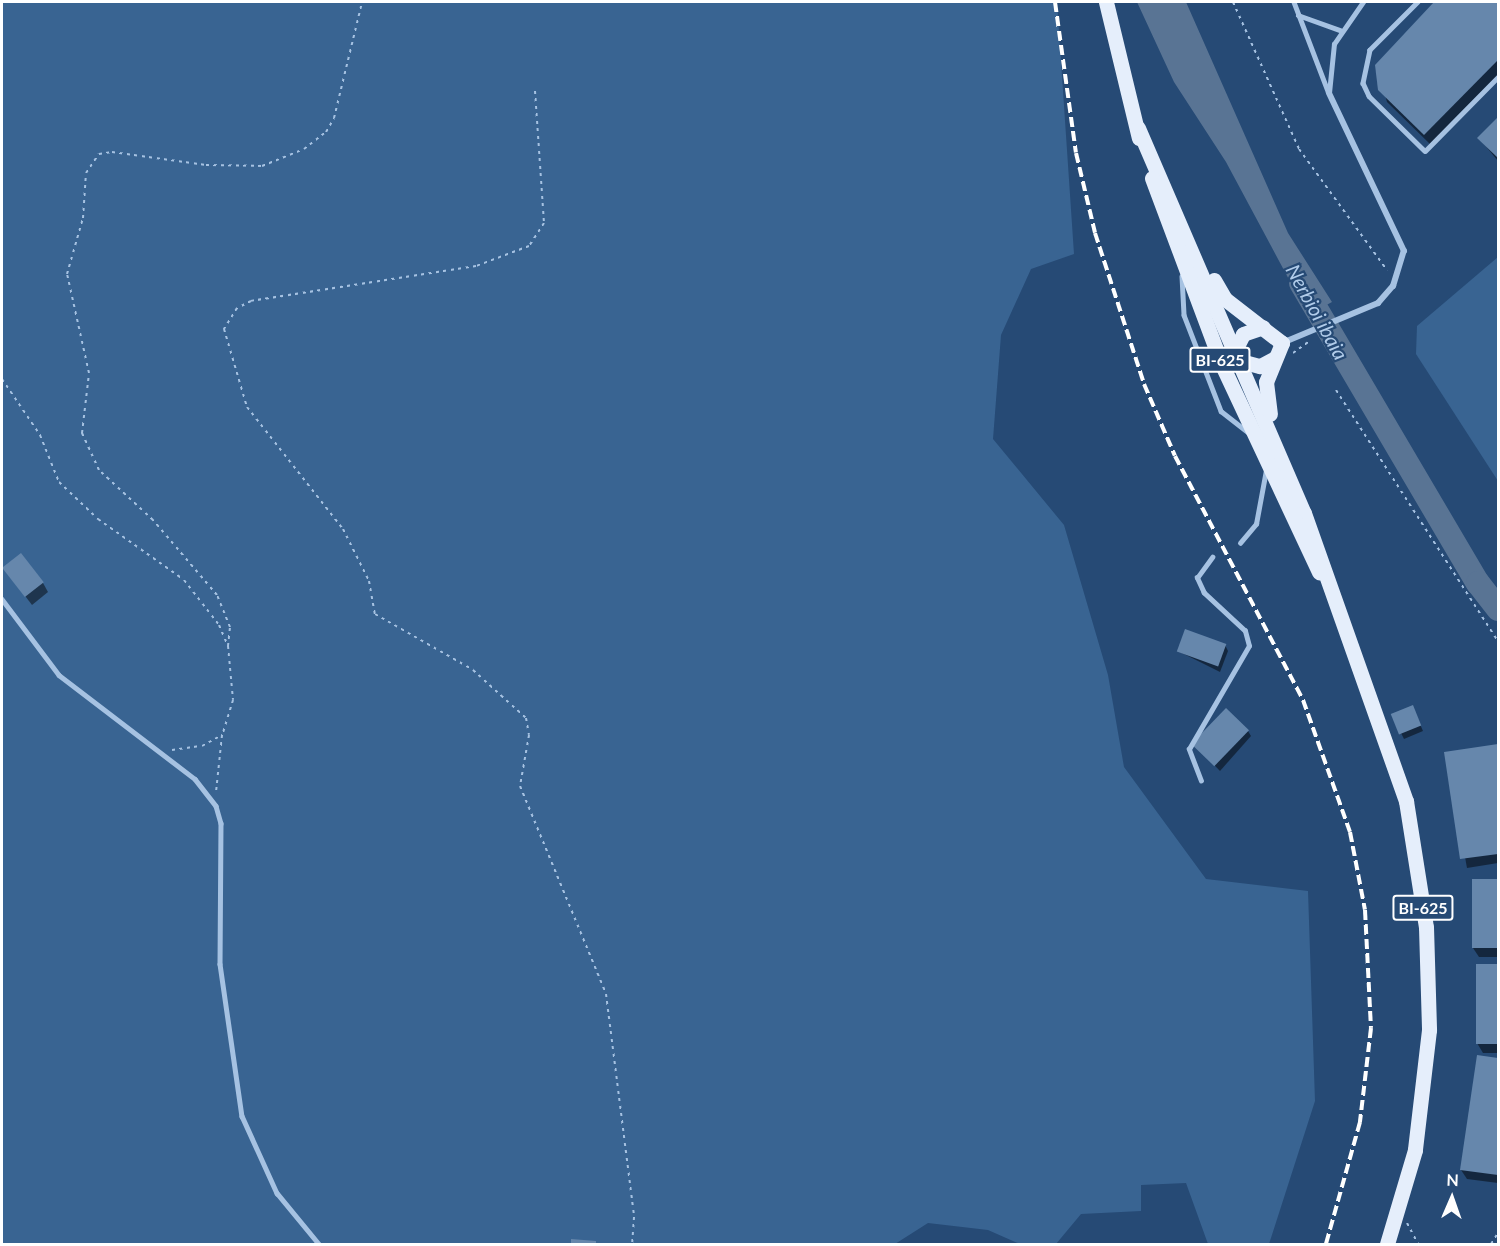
<!DOCTYPE html>
<html>
<head>
<meta charset="utf-8">
<style>
	body { margin:0 }
	#map { position:relative; width:1500px; height:1246px; overflow:hidden; background:#264a75; font-family:Lato,sans-serif }
	div>[style] { position:absolute }
	.green>* { inset:0; background:#396492 }
	.water>* { inset:0; background:#597494 }
	.shadow>* { inset:0; background:#0007 }
	.river>* { height:24px; margin:-12px; padding:0 12px; transform-origin:12px; border-radius:12px; background:#597494 }
	.building>* { inset:0; background:#6687ac; transform-origin:0 0 }
	.path>* { height:2px; margin-top:-1px; transform-origin:0; background:repeating-linear-gradient(90deg,#a6c2e2 0 3px,transparent 0 7.5px) }
	.service>* { height:4.5px; margin:-2.25px; padding:0 2.25px; transform-origin:2.25px; border-radius:2.25px; background:#a6c2e2 }
	.minor>* { height:6px; margin:-3px; padding:0 3px; transform-origin:3px; border-radius:3px; background:#a6c2e2 }
	.primary>* { height:15px; margin:-7.5px; padding:0 7.5px; transform-origin:7.5px; border-radius:7.5px; background:#e5eefb }
	.rail>* { height:4px; margin-top:-2px; transform-origin:0; background:repeating-linear-gradient(90deg,#fff 0 10px,transparent 0 14.5px) }
	span { translate:-50% -50%; white-space:nowrap; text-align:center; line-height:1.15; -webkit-text-stroke:4.5px #264a75; paint-order:stroke }
	.shield-label span { padding:2px 4px; background:#264a75; border:2px solid; border-radius:4px; -webkit-text-stroke-width:0 }
	.shield-label { font-size:16px; color:#fff; font-weight:700 }
	.water-label { font-size:20px; color:#b1ccea; font-style:italic }
	.frame { position:absolute; inset:0; border:3px solid #fff; pointer-events:none }
	.north { position:absolute; left:1422px; top:1168px; width:60px; height:60px; -webkit-text-stroke:4px #264a75; paint-order:stroke; rotate:2deg; font-size:16px; font-weight:700; line-height:24px; text-align:center; color:#fff }
	.north::after { content:''; display:block; margin:auto; width:21px; height:27px; background:#fff; clip-path:polygon(50% 0,100% 100%,50% 72%,0 100%) }
</style>
</head>
<body>
<div id="map">
	<div class="green">
		<div style="clip-path:polygon(2px 2px,1057px 2px,1074px 254px,1031px 269px,1001px 335px,993px 439px,1064px 525px,1108px 675px,1124px 767px,1206px 879px,1308px 891px,1315px 1101px,1269px 1244px,1208px 1244px,1186px 1183px,1141px 1185px,1141px 1211px,1081px 1214px,1056px 1244px,1020px 1244px,988px 1230px,928px 1223px,895px 1244px,2px 1244px)"></div>
		<div style="clip-path:polygon(1498px 257px,1498px 481px,1416px 354px,1417px 326px)"></div>
	</div>
	<div class="water">
		<div style="clip-path:polygon(1137px 2px,1186px 2px,1288px 233px,1332px 302px,1308px 315px,1226px 162px,1174px 82px)"></div>
	</div>
	<div class="shadow">
		<div style="clip-path:polygon(1438px 2px,1498px 2px,1498px 79px,1432px 146px,1387px 102px,1377px 66px)"></div>
		<div style="clip-path:polygon(1498px 119px,1498px 161px,1479px 138px)"></div>
		<div style="clip-path:polygon(10px 576px,43px 583px,48px 592px,32px 605px)"></div>
		<div style="clip-path:polygon(1225px 645px,1228px 651px,1220px 672px,1178px 651px)"></div>
		<div style="clip-path:polygon(1415px 713px,1423px 731px,1404px 739px,1401px 733px)"></div>
		<div style="clip-path:polygon(1248px 731px,1251px 736px,1220px 771px,1195px 745px)"></div>
		<div style="clip-path:polygon(1498px 746px,1498px 863px,1467px 868px,1446px 753px)"></div>
		<div style="clip-path:polygon(1474px 880px,1498px 880px,1498px 957px,1479px 957px,1473px 948px)"></div>
		<div style="clip-path:polygon(1477px 965px,1498px 965px,1498px 1053px,1483px 1053px,1477px 1043px)"></div>
		<div style="clip-path:polygon(1478px 1056px,1498px 1059px,1498px 1183px,1467px 1179px,1461px 1170px)"></div>
	</div>
	<div class="river">
		<div style="left:1301px;top:283px;width:348px;rotate:59.5deg"></div>
		<div style="left:1478px;top:583px;width:33px;rotate:52deg"></div>
	</div>
	<div class="building">
		<div style="clip-path:polygon(1434px 2px,1498px 2px,1498px 60px,1424px 135px,1378px 90px,1375px 65px)"></div>
		<div style="clip-path:polygon(1498px 117px,1498px 158px,1477px 138px)"></div>
		<div style="left:21px;top:553px;width:37px;height:24px;rotate:52deg"></div>
		<div style="left:1185px;top:629px;width:44px;height:24px;rotate:20deg"></div>
		<div style="left:1413px;top:705px;width:22px;height:24px;rotate:68deg"></div>
		<div style="left:1226px;top:708px;width:32px;height:50px;rotate:44deg"></div>
		<div style="clip-path:polygon(1498px 744px,1498px 854px,1460px 859px,1444px 752px)"></div>
		<div style="left:1472px;top:879px;width:26px;height:69px"></div>
		<div style="left:1476px;top:964px;width:22px;height:80px"></div>
		<div style="clip-path:polygon(1477px 1055px,1498px 1058px,1498px 1175px,1460px 1170px)"></div>
		<div style="clip-path:polygon(571px 1239px,596px 1241px,596px 1244px,571px 1244px)"></div>
	</div>
	<div class="path">
		<div style="left:1233px;top:2px;width:161px;rotate:65.8deg"></div>
		<div style="left:1299px;top:149px;width:150px;rotate:54deg"></div>
		<div style="left:535px;top:91px;width:132px;rotate:86.1deg"></div>
		<div style="left:544px;top:223px;width:27px;rotate:123deg"></div>
		<div style="left:529px;top:246px;width:57px;rotate:159.3deg"></div>
		<div style="left:476px;top:266px;width:228px;rotate:171.2deg"></div>
		<div style="left:251px;top:301px;width:16px;rotate:153deg"></div>
		<div style="left:237px;top:308px;width:25px;rotate:122deg"></div>
		<div style="left:224px;top:329px;width:81px;rotate:73.6deg"></div>
		<div style="left:247px;top:407px;width:155px;rotate:51.8deg"></div>
		<div style="left:343px;top:529px;width:58px;rotate:63.4deg"></div>
		<div style="left:369px;top:581px;width:34px;rotate:80deg"></div>
		<div style="left:375px;top:614px;width:113px;rotate:29.7deg"></div>
		<div style="left:473px;top:670px;width:72px;rotate:42.2deg"></div>
		<div style="left:526px;top:718px;width:17px;rotate:80deg"></div>
		<div style="left:529px;top:735px;width:52px;rotate:100deg"></div>
		<div style="left:520px;top:786px;width:225px;rotate:67.5deg"></div>
		<div style="left:606px;top:994px;width:225px;rotate:82.8deg"></div>
		<div style="left:634px;top:1217px;width:27px;rotate:94deg"></div>
		<div style="left:1293px;top:353px;width:19px;rotate:-36deg"></div>
		<div style="left:2px;top:379px;width:68px;rotate:55.8deg"></div>
		<div style="left:40px;top:435px;width:51px;rotate:68deg"></div>
		<div style="left:59px;top:482px;width:54px;rotate:43.5deg"></div>
		<div style="left:98px;top:519px;width:105px;rotate:35.3deg"></div>
		<div style="left:184px;top:580px;width:57px;rotate:52.1deg"></div>
		<div style="left:219px;top:625px;width:23px;rotate:67deg"></div>
		<div style="left:228px;top:646px;width:54px;rotate:84.7deg"></div>
		<div style="left:233px;top:700px;width:37px;rotate:107deg"></div>
		<div style="left:222px;top:735px;width:57px;rotate:96deg"></div>
		<div style="left:1336px;top:390px;width:299px;rotate:57.2deg"></div>
		<div style="left:228px;top:646px;width:19px;rotate:-84deg"></div>
		<div style="left:230px;top:627px;width:35px;rotate:-112deg"></div>
		<div style="left:217px;top:595px;width:99px;rotate:-130.5deg"></div>
		<div style="left:153px;top:520px;width:74px;rotate:-137.2deg"></div>
		<div style="left:99px;top:470px;width:41px;rotate:-114.7deg"></div>
		<div style="left:82px;top:433px;width:60px;rotate:-83.3deg"></div>
		<div style="left:89px;top:373px;width:101px;rotate:-102.5deg"></div>
		<div style="left:67px;top:274px;width:58px;rotate:-74.1deg"></div>
		<div style="left:83px;top:218px;width:45px;rotate:-86.2deg"></div>
		<div style="left:86px;top:173px;width:23px;rotate:-56deg"></div>
		<div style="left:99px;top:154px;width:13px;rotate:-9deg"></div>
		<div style="left:112px;top:152px;width:95px;rotate:7.9deg"></div>
		<div style="left:206px;top:165px;width:56px;rotate:1deg"></div>
		<div style="left:262px;top:166px;width:45px;rotate:-22deg"></div>
		<div style="left:304px;top:149px;width:28px;rotate:-38deg"></div>
		<div style="left:326px;top:132px;width:16px;rotate:-60deg"></div>
		<div style="left:334px;top:118px;width:119px;rotate:-76.4deg"></div>
		<div style="left:172px;top:750px;width:30px;rotate:-8deg"></div>
		<div style="left:202px;top:746px;width:23px;rotate:-29deg"></div>
		<div style="left:1407px;top:1223px;width:24px;rotate:62deg"></div>
		<div style="left:1491px;top:1244px;width:13px;rotate:-58deg"></div>
	</div>
	<div class="service">
		<div style="left:1294px;top:2px;width:95px;rotate:69.1deg"></div>
		<div style="left:1418px;top:2px;width:68px;rotate:135deg"></div>
		<div style="left:1370px;top:50px;width:34px;rotate:102deg"></div>
		<div style="left:1363px;top:83px;width:14px;rotate:65deg"></div>
		<div style="left:1369px;top:96px;width:78px;rotate:44.5deg"></div>
		<div style="left:1425px;top:151px;width:104px;rotate:-45.4deg"></div>
		<div style="left:1298px;top:15px;width:45px;rotate:19.7deg"></div>
		<div style="left:1329px;top:93px;width:49px;rotate:-84.2deg"></div>
		<div style="left:1334px;top:44px;width:51px;rotate:-55.4deg"></div>
		<div style="left:1182px;top:276px;width:39px;rotate:87deg"></div>
		<div style="left:1184px;top:315px;width:103px;rotate:68.9deg"></div>
		<div style="left:1221px;top:411px;width:34px;rotate:38deg"></div>
		<div style="left:1240px;top:543px;width:25px;rotate:-50deg"></div>
		<div style="left:1256px;top:524px;width:55px;rotate:-79.5deg"></div>
		<div style="left:2px;top:599px;width:95px;rotate:53.1deg"></div>
		<div style="left:59px;top:675px;width:171px;rotate:37.4deg"></div>
		<div style="left:195px;top:779px;width:34px;rotate:52deg"></div>
		<div style="left:216px;top:806px;width:18px;rotate:74deg"></div>
		<div style="left:221px;top:823px;width:141px;rotate:90.4deg"></div>
		<div style="left:220px;top:964px;width:154px;rotate:81.8deg"></div>
		<div style="left:242px;top:1116px;width:85px;rotate:65.6deg"></div>
		<div style="left:277px;top:1193px;width:66px;rotate:50.5deg"></div>
		<div style="left:1201px;top:781px;width:34px;rotate:-111deg"></div>
		<div style="left:1189px;top:749px;width:119px;rotate:-59.8deg"></div>
		<div style="left:1249px;top:646px;width:16px;rotate:-105deg"></div>
		<div style="left:1245px;top:631px;width:56px;rotate:-137.2deg"></div>
		<div style="left:1204px;top:593px;width:17px;rotate:-115deg"></div>
		<div style="left:1197px;top:578px;width:26px;rotate:-54deg"></div>
	</div>
	<div class="minor">
		<div style="left:1282px;top:343px;width:104px;rotate:-22.6deg"></div>
		<div style="left:1378px;top:303px;width:23px;rotate:-49deg"></div>
		<div style="left:1393px;top:286px;width:37px;rotate:-73deg"></div>
		<div style="left:1404px;top:251px;width:175px;rotate:-115.4deg"></div>
	</div>
	<div class="primary">
		<div style="left:1106px;top:2px;width:140px;rotate:76.4deg"></div>
		<div style="left:1138px;top:128px;width:419px;rotate:66.7deg"></div>
		<div style="left:1304px;top:513px;width:306px;rotate:70.5deg"></div>
		<div style="left:1406px;top:801px;width:128px;rotate:81deg"></div>
		<div style="left:1426px;top:927px;width:103px;rotate:88.3deg"></div>
		<div style="left:1429px;top:1030px;width:121px;rotate:96.7deg"></div>
		<div style="left:1415px;top:1150px;width:98px;rotate:106.6deg"></div>
		<div style="left:1152px;top:178px;width:200px;rotate:69.5deg"></div>
		<div style="left:1222px;top:365px;width:229px;rotate:64.9deg"></div>
		<div style="left:1214px;top:280px;width:22px;rotate:60deg"></div>
		<div style="left:1225px;top:299px;width:72px;rotate:37.7deg"></div>
		<div style="left:1282px;top:343px;width:42px;rotate:112.3deg"></div>
		<div style="left:1266px;top:382px;width:32px;rotate:83deg"></div>
		<div style="left:1233px;top:354px;width:22px;rotate:-63deg"></div>
		<div style="left:1243px;top:334px;width:21px;rotate:-19deg"></div>
		<div style="left:1233px;top:359px;width:28px;rotate:15deg"></div>
		<div style="left:1260px;top:366px;width:17px;rotate:-28deg"></div>
	</div>
	<div class="rail">
		<div style="left:1055px;top:2px;width:152px;rotate:82.1deg"></div>
		<div style="left:1076px;top:153px;width:82px;rotate:76.6deg"></div>
		<div style="left:1095px;top:233px;width:159px;rotate:72deg"></div>
		<div style="left:1144px;top:384px;width:78px;rotate:66.7deg"></div>
		<div style="left:1175px;top:456px;width:276px;rotate:62.3deg"></div>
		<div style="left:1303px;top:700px;width:140px;rotate:70.4deg"></div>
		<div style="left:1350px;top:832px;width:79px;rotate:79.1deg"></div>
		<div style="left:1365px;top:910px;width:118px;rotate:87.1deg"></div>
		<div style="left:1371px;top:1028px;width:95px;rotate:96.7deg"></div>
		<div style="left:1360px;top:1122px;width:127px;rotate:105.6deg"></div>
	</div>
	<div class="shield-label">
		<span style="left:1220px;top:360px">BI-625</span>
		<span style="left:1423px;top:908px">BI-625</span>
	</div>
	<div class="water-label">
		<span style="left:1317px;top:312px;rotate:61deg">Nerbioi ibaia</span>
	</div>
	<div class="frame"></div>
	<div class="north">N</div>
</div>
</body>
</html>
